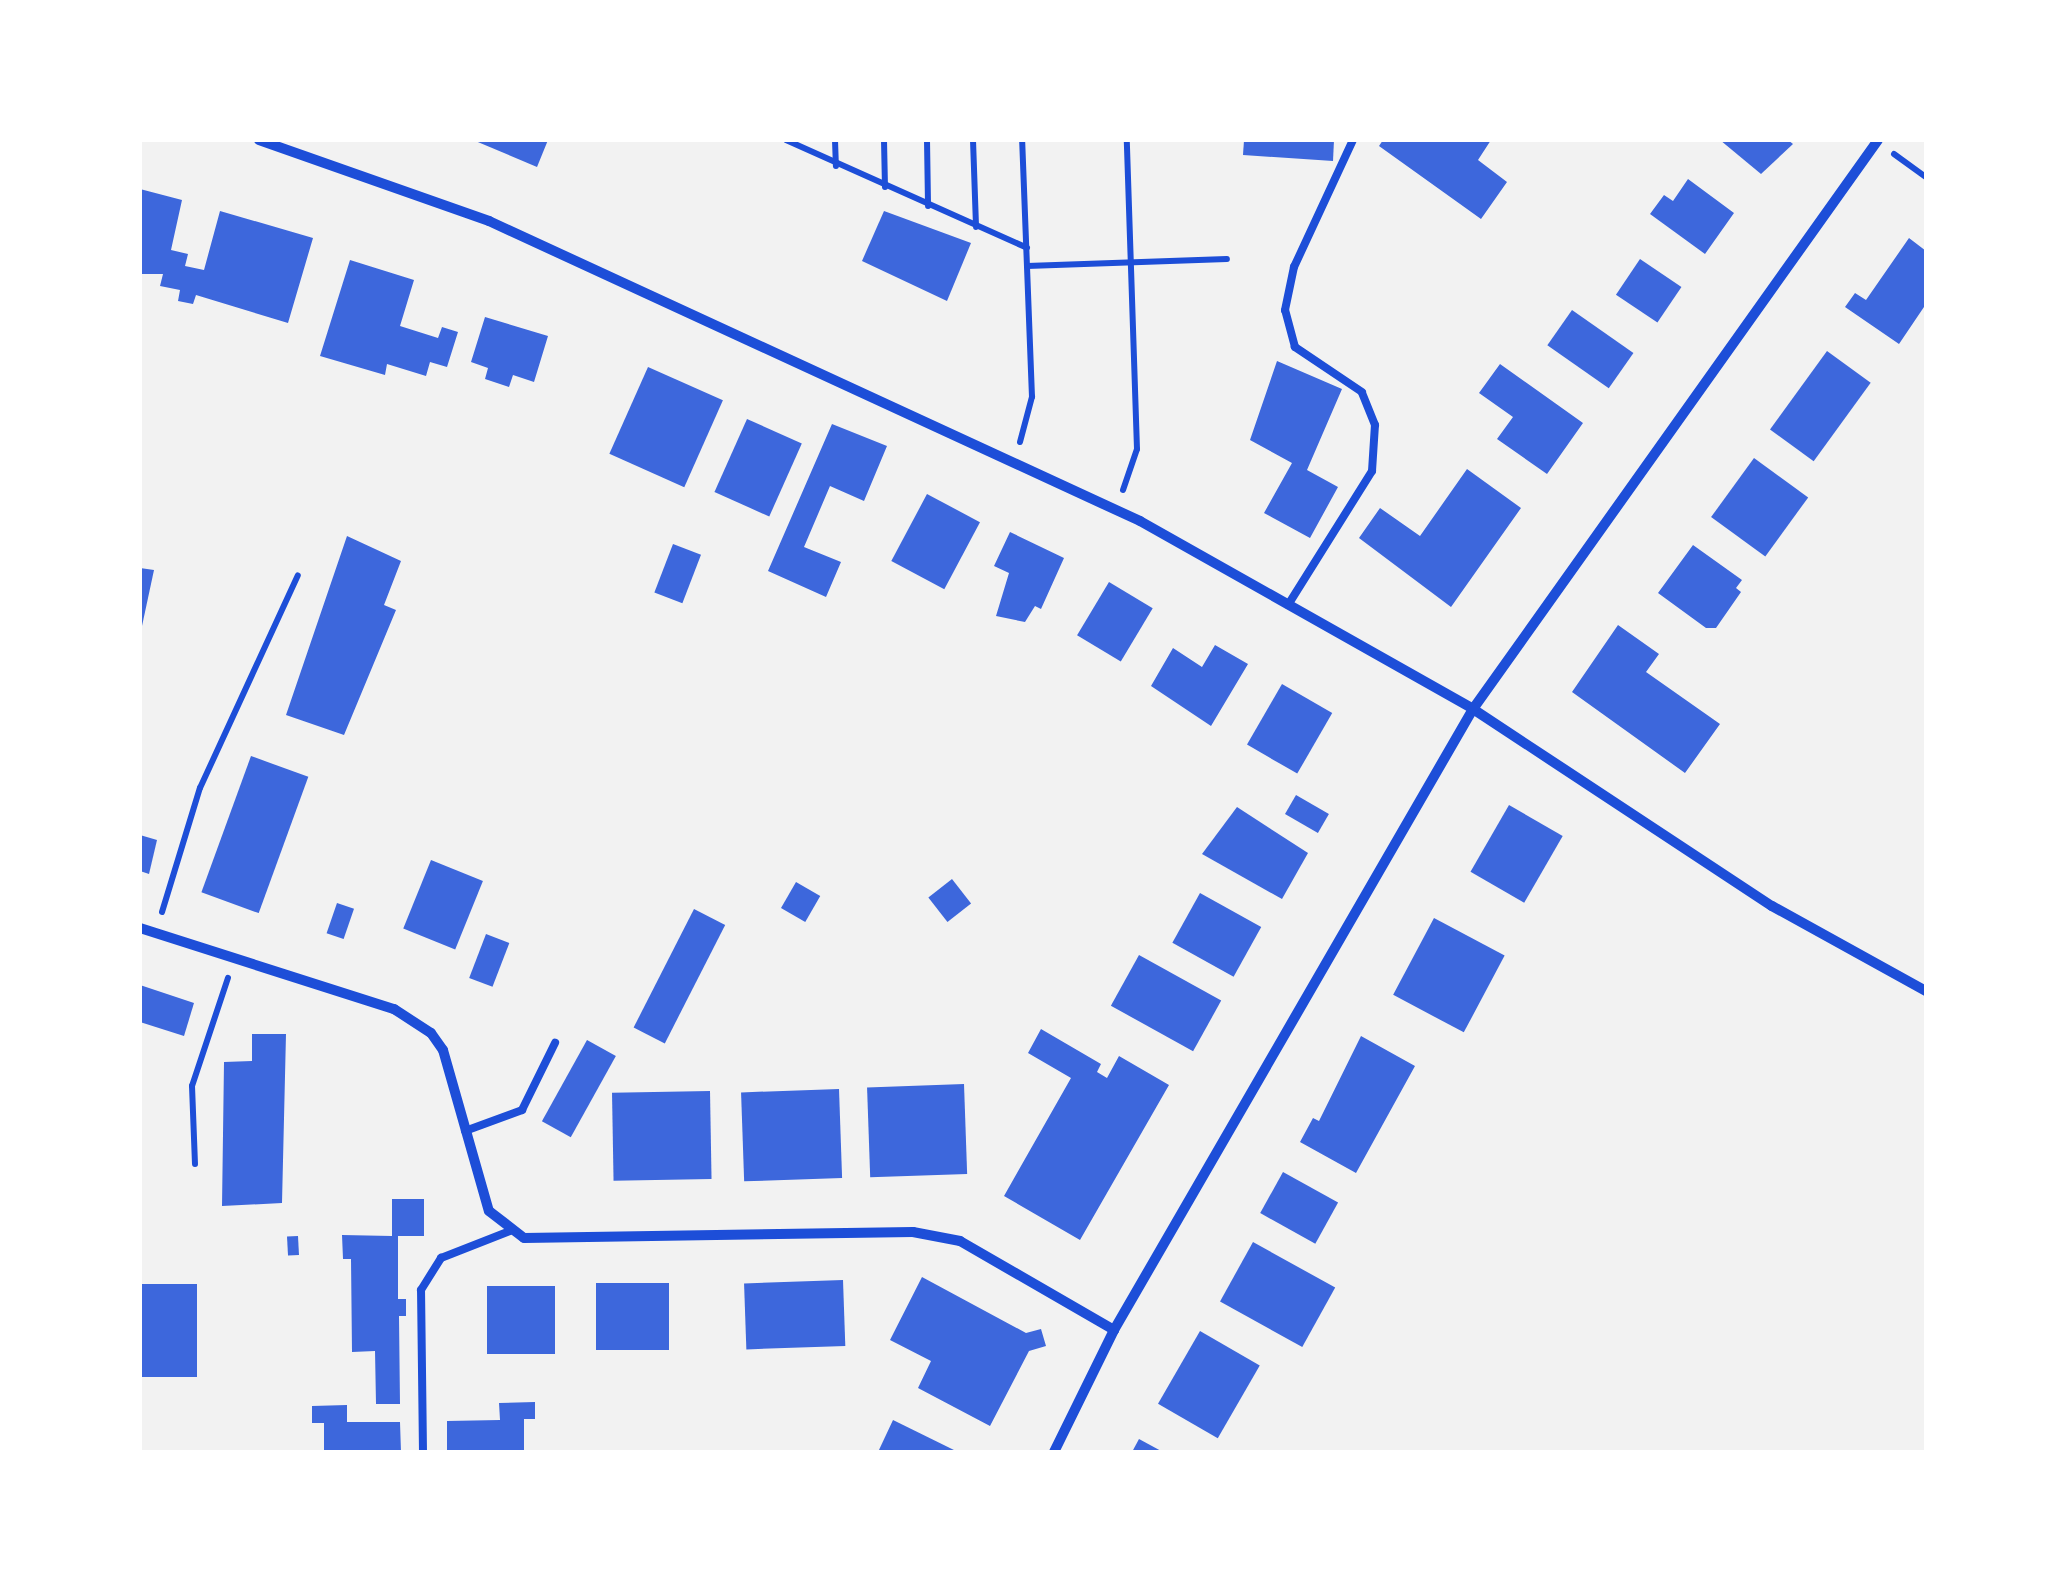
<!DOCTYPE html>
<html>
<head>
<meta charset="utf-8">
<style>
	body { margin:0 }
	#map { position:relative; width:2066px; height:1592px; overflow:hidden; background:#f2f2f2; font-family:Signika,sans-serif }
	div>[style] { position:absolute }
	.building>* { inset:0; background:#3d67dc; transform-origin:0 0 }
	.path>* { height:6px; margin:-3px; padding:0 3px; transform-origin:3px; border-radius:3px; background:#1d4ed8 }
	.service>* { height:8px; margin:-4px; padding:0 4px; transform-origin:4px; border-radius:4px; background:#1d4ed8 }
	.minor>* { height:10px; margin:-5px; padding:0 5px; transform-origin:5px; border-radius:5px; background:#1d4ed8 }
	span { translate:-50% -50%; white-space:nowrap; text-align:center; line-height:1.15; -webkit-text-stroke:9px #fff; paint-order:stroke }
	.frame { position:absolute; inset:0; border:142px solid #fff; pointer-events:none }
</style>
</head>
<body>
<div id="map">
	<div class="building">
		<div style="clip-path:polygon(473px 140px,548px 140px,537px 167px)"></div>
		<div style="clip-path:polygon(1244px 140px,1334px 140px,1333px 161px,1243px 155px)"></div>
		<div style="clip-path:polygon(1383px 140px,1491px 140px,1478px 160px,1507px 182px,1481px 219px,1379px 146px)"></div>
		<div style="clip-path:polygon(1720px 140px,1788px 140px,1793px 144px,1761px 174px)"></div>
		<div style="clip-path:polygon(1688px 179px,1734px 213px,1705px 254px,1650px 214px,1664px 195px,1673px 201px)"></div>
		<div style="clip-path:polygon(140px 189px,182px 200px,171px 250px,188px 254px,185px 266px,204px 270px,220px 211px,313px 238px,288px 323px,196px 295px,193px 304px,178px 301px,180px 290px,160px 286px,163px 274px,140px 274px)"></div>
		<div style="clip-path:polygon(884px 211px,971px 243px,947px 301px,862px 261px)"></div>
		<div style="clip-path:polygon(1909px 238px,1926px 251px,1926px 304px,1899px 344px,1845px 307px,1855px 293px,1866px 300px)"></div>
		<div style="left:1640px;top:259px;width:50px;height:43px;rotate:34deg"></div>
		<div style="clip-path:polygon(350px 260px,414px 280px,400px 326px,438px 338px,442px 327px,458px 332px,447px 367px,430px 362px,426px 376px,387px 364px,385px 375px,320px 356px)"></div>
		<div style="left:1572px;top:310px;width:75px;height:43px;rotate:35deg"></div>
		<div style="clip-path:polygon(485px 317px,548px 336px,534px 382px,513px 375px,509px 387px,485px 379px,488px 368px,471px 362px)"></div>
		<div style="left:1827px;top:351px;width:54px;height:97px;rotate:36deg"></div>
		<div style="clip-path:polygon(1277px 361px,1342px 389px,1307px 470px,1338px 487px,1310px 538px,1264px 513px,1292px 463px,1250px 440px)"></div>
		<div style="clip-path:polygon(1500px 364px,1583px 423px,1547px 474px,1497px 439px,1513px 417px,1479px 393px)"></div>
		<div style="left:648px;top:367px;width:82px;height:95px;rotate:24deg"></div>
		<div style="left:747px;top:419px;width:60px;height:80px;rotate:24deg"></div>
		<div style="clip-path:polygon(832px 424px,887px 446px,864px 501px,830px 486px,804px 547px,841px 562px,826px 597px,768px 571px)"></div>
		<div style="left:1754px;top:458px;width:67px;height:73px;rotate:36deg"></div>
		<div style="clip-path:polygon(1467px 469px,1521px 508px,1451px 607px,1359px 538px,1380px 508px,1420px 536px)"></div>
		<div style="left:927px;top:494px;width:60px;height:76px;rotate:28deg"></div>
		<div style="clip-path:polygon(1010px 532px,1064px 558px,1041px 609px,1035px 606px,1025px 622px,996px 616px,1009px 573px,994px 566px)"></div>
		<div style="clip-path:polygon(347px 536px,401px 561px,384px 605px,396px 610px,344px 735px,286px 715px)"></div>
		<div style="left:673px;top:544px;width:30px;height:52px;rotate:21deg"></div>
		<div style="clip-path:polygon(1693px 545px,1742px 580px,1736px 588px,1741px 592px,1716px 628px,1706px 628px,1658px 593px)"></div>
		<div style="clip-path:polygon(140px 568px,154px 570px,142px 626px,140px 626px)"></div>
		<div style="left:1109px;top:582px;width:51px;height:62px;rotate:31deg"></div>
		<div style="clip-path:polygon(1618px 625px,1659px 654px,1646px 672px,1720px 724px,1685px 773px,1572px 692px)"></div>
		<div style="clip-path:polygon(1215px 645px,1248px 664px,1211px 726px,1151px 686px,1173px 648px,1202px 667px)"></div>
		<div style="left:1282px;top:684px;width:58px;height:70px;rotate:30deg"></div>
		<div style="left:251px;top:756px;width:61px;height:145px;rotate:20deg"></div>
		<div style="left:1296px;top:795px;width:38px;height:22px;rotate:30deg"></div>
		<div style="left:1509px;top:805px;width:62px;height:77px;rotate:30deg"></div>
		<div style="clip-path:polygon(1237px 807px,1308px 853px,1282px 899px,1202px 854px)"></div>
		<div style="clip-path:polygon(140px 835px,157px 840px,149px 874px,140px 871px)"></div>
		<div style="left:431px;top:860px;width:56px;height:74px;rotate:22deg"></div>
		<div style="left:952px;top:879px;width:31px;height:30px;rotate:52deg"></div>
		<div style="left:796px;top:882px;width:28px;height:30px;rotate:30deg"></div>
		<div style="left:1200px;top:893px;width:70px;height:57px;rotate:29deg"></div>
		<div style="left:337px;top:903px;width:18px;height:32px;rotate:19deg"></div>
		<div style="left:694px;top:909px;width:35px;height:133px;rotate:27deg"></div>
		<div style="left:1434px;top:918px;width:80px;height:87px;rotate:28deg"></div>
		<div style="left:486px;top:934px;width:25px;height:47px;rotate:21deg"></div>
		<div style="left:1139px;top:955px;width:94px;height:58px;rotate:29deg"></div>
		<div style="clip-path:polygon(140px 985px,194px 1003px,184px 1036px,140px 1022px)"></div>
		<div style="clip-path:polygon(1041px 1029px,1101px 1064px,1097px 1072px,1107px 1078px,1119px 1056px,1169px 1085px,1080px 1240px,1004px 1196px,1071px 1078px,1028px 1053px)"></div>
		<div style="clip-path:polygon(252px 1034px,286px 1034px,282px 1203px,222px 1206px,224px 1062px,252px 1061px)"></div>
		<div style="clip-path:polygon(1361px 1036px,1415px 1066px,1356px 1173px,1300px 1142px,1313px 1118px,1319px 1121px)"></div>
		<div style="left:587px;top:1040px;width:33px;height:93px;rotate:29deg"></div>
		<div style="left:964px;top:1084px;width:90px;height:97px;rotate:88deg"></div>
		<div style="left:839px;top:1089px;width:89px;height:98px;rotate:88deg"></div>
		<div style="left:710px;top:1091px;width:88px;height:98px;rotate:89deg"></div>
		<div style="left:1283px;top:1172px;width:63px;height:47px;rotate:29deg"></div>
		<div style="clip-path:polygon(392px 1199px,424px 1199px,424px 1236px,398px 1236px,398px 1299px,406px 1299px,406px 1316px,399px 1316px,400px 1404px,376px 1404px,375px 1351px,352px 1352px,351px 1259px,343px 1259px,342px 1235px,392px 1236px)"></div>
		<div style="left:298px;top:1236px;width:19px;height:11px;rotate:87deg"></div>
		<div style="left:1253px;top:1242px;width:94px;height:68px;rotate:29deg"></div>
		<div style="clip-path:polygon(922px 1277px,1026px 1333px,1041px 1329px,1046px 1346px,1029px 1351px,990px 1426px,918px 1388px,931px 1361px,890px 1340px)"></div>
		<div style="left:843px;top:1280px;width:66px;height:99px;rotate:88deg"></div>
		<div style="left:596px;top:1283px;width:73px;height:67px"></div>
		<div style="left:140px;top:1284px;width:57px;height:93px"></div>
		<div style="left:487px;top:1286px;width:68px;height:68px"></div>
		<div style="left:1200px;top:1331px;width:69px;height:84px;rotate:30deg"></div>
		<div style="clip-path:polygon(535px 1402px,535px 1419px,524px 1419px,524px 1452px,447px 1452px,447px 1421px,500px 1420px,499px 1403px)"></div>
		<div style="clip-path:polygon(347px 1405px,347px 1422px,400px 1422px,401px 1452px,324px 1452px,324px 1423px,312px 1423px,312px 1406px)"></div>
		<div style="clip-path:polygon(893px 1420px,958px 1452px,878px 1452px)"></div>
		<div style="clip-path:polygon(1139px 1439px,1163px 1452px,1132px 1452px)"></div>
	</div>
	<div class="path">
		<div style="left:786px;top:140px;width:264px;rotate:24.1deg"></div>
		<div style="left:835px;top:140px;width:26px;rotate:88deg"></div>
		<div style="left:884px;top:140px;width:47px;rotate:88.8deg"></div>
		<div style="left:927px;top:140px;width:66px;rotate:89.1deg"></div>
		<div style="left:973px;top:140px;width:87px;rotate:88deg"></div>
		<div style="left:1894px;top:154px;width:39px;rotate:36deg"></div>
		<div style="left:1027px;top:266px;width:200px;rotate:-2deg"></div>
		<div style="left:1020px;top:442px;width:47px;rotate:-75.1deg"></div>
		<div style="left:1032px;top:397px;width:257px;rotate:-92.2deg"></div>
		<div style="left:1123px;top:490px;width:43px;rotate:-71.1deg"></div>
		<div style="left:1137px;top:449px;width:309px;rotate:-91.9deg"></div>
		<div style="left:162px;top:912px;width:130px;rotate:-73deg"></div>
		<div style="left:200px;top:788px;width:234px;rotate:-65.3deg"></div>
		<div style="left:195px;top:1164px;width:78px;rotate:-92.2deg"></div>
		<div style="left:192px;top:1086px;width:114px;rotate:-71.6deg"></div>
	</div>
	<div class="service">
		<div style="left:1288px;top:605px;width:158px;rotate:-57.9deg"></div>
		<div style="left:1372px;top:471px;width:46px;rotate:-86.3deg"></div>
		<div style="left:1375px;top:425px;width:35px;rotate:-112deg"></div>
		<div style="left:1362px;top:392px;width:81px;rotate:-146.1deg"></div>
		<div style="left:1295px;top:347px;width:38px;rotate:-105deg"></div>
		<div style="left:1285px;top:310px;width:44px;rotate:-78.2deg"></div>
		<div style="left:1294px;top:267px;width:140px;rotate:-65.1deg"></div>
		<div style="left:465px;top:1131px;width:61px;rotate:-20.2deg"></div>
		<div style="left:522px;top:1110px;width:75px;rotate:-63.8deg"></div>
		<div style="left:423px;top:1452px;width:162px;rotate:-90.7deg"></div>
		<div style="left:421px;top:1290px;width:38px;rotate:-58deg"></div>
		<div style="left:441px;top:1258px;width:74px;rotate:-21.4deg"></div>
	</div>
	<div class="minor">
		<div style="left:259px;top:140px;width:244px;rotate:19.4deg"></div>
		<div style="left:489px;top:221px;width:717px;rotate:24.74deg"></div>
		<div style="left:1140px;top:521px;width:382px;rotate:29.4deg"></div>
		<div style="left:1473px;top:709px;width:358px;rotate:33.4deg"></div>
		<div style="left:1772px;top:906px;width:176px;rotate:28.9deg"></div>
		<div style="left:140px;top:928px;width:267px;rotate:17.7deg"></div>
		<div style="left:394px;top:1009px;width:44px;rotate:33deg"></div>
		<div style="left:431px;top:1033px;width:21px;rotate:55deg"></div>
		<div style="left:443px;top:1050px;width:167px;rotate:74.1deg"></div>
		<div style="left:489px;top:1211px;width:44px;rotate:37.6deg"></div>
		<div style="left:524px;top:1238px;width:389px;rotate:-0.9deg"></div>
		<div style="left:913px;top:1232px;width:48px;rotate:10.8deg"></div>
		<div style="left:960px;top:1241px;width:178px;rotate:30deg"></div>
		<div style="left:1054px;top:1452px;width:136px;rotate:-63.8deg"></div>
		<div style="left:1114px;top:1330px;width:717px;rotate:-59.97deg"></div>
		<div style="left:1473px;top:709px;width:698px;rotate:-54.56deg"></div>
	</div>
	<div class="frame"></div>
</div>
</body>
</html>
